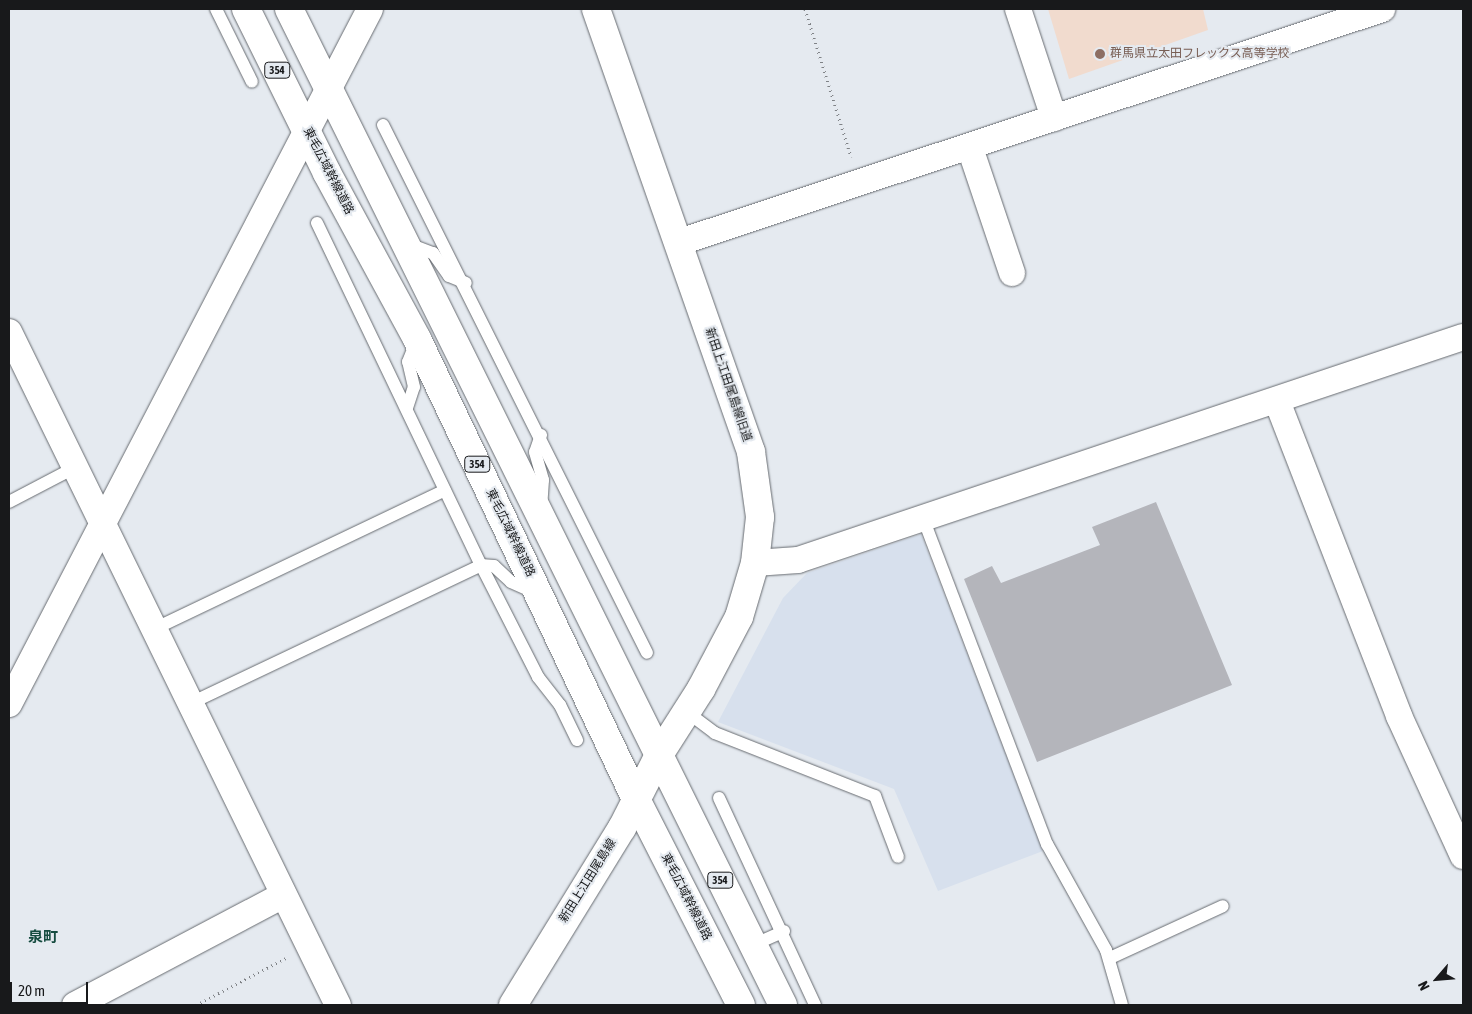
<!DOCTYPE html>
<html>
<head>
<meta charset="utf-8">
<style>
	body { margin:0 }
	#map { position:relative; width:1472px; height:1014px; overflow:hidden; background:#e5eaf0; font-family:"Asap Condensed","Noto Sans JP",sans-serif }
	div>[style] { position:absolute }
	.built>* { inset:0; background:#d7e0ed }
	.education>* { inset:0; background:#f1dbce }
	.building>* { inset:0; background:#b4b5bb }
	.path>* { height:3px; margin-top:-1.5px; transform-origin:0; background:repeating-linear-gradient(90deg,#7f8286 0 1px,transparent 0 5px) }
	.roads { filter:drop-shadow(0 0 1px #676b70) drop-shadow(0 0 1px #676b70) }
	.service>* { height:12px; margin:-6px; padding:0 6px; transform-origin:6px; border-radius:6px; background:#fff }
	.minor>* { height:26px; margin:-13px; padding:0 13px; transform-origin:13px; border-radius:13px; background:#fff }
	.tertiary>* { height:28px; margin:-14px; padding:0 14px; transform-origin:14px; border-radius:14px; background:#fff }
	.secondary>* { height:28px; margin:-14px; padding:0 14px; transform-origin:14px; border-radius:14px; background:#fff }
	.trunk>* { height:28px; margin:-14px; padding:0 14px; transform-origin:14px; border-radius:14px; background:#fff }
	.dots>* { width:14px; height:14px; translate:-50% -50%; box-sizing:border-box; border:2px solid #e5eaf0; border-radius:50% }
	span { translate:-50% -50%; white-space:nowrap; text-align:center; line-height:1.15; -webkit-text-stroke:4px #e5eaf0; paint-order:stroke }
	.shield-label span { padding:1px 4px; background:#e5eaf0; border:1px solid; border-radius:4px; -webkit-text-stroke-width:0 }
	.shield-label { font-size:11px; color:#18191b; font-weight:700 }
	.education-label { font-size:12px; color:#785e54 }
	.left { translate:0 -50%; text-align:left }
	.street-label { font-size:12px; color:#18191b }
	.quarter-label { font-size:15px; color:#164c40; font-weight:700 }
	.frame { position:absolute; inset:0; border:10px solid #18191b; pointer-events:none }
	.north { position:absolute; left:1412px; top:954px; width:50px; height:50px; -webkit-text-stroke:4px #e5eaf0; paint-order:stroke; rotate:243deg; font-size:14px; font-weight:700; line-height:20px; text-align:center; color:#18191b }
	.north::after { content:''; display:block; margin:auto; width:18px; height:22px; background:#18191b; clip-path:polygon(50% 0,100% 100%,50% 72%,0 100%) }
	.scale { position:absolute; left:10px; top:982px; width:78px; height:22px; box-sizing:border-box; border:2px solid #18191b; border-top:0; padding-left:6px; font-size:15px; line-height:18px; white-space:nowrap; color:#18191b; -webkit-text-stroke:4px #e5eaf0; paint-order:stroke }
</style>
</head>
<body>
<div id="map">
	<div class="built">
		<div style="clip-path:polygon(921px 534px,1043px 851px,938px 891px,894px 789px,718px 722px,783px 598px,807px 573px)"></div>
	</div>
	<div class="education">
		<div style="clip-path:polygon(1048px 9px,1203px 9px,1208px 30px,1069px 79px)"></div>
	</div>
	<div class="building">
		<div style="clip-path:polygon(1156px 502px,1232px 685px,1037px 762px,964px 579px,992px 566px,1001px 583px,1100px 545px,1092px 527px)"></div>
	</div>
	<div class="path">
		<div style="left:805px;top:9px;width:155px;rotate:72.7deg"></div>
		<div style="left:196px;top:1005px;width:102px;rotate:-27.6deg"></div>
	</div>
	<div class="roads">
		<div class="service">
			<div style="left:216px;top:9px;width:81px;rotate:63.7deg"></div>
			<div style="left:383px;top:125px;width:590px;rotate:63.43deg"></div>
			<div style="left:317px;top:223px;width:379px;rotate:64.4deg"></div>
			<div style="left:481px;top:565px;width:126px;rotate:63deg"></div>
			<div style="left:538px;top:677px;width:36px;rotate:52deg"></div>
			<div style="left:560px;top:705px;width:39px;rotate:64deg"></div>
			<div style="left:409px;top:244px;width:26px;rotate:21deg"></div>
			<div style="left:433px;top:253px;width:28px;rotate:55deg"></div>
			<div style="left:449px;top:276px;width:18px;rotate:22deg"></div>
			<div style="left:407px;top:408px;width:22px;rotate:-72deg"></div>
			<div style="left:414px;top:387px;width:26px;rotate:-103deg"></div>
			<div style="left:408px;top:362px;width:22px;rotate:-68deg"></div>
			<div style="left:541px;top:435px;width:18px;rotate:109deg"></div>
			<div style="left:535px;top:452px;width:29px;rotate:74deg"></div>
			<div style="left:543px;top:480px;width:26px;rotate:94deg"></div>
			<div style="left:9px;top:502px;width:73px;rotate:-27.6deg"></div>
			<div style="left:923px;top:518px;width:349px;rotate:69.2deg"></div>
			<div style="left:1047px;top:844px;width:121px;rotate:60.9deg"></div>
			<div style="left:1106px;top:950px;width:57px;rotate:73.8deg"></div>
			<div style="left:154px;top:629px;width:322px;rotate:-25.5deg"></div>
			<div style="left:191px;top:703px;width:321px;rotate:-25.4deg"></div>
			<div style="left:481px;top:565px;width:13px;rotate:4deg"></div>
			<div style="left:494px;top:566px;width:23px;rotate:43deg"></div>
			<div style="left:511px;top:582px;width:24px;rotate:24deg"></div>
			<div style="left:687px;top:712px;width:35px;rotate:37deg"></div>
			<div style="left:715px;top:733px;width:172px;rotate:21.5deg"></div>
			<div style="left:875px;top:796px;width:65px;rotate:69.3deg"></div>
			<div style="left:719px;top:798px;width:228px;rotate:65.1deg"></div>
			<div style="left:753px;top:945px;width:34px;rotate:-24deg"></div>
			<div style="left:1110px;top:958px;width:124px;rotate:-24.7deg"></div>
		</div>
		<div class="minor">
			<div style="left:1018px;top:9px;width:115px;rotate:71.7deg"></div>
			<div style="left:970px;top:148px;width:132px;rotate:71.4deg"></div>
			<div style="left:680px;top:242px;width:740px;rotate:-18.36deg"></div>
			<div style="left:9px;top:332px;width:749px;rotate:63.95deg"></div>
			<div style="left:1277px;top:401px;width:338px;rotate:68.8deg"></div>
			<div style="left:1399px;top:716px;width:154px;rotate:65.4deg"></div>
			<div style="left:755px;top:563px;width:43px;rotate:-4deg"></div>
			<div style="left:798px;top:560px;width:701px;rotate:-18.54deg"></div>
			<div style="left:9px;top:704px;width:783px;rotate:-62.55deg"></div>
			<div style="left:75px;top:1005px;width:234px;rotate:-27.8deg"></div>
		</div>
		<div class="tertiary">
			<div style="left:596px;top:9px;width:469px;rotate:70.7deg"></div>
			<div style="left:751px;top:452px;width:66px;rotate:82.1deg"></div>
			<div style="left:760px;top:517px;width:46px;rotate:96.2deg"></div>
			<div style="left:755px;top:563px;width:56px;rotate:106.5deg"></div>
			<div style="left:739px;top:617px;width:81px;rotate:117.8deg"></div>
			<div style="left:701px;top:689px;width:78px;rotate:122.5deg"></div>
		</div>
		<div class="secondary">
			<div style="left:513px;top:1005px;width:208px;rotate:-58.4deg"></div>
			<div style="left:622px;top:828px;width:82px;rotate:-63.1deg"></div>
		</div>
		<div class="trunk">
			<div style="left:246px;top:9px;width:183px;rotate:63.7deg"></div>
			<div style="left:327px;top:173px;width:189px;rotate:61.5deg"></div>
			<div style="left:417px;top:339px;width:512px;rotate:64.54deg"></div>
			<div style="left:637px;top:801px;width:229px;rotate:63deg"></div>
			<div style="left:289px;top:9px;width:1112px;rotate:63.62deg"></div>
		</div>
	</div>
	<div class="dots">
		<div style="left:1100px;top:54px;background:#8d6e63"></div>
	</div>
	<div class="shield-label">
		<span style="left:277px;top:70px">354</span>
		<span style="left:477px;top:464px">354</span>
		<span style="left:720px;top:880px">354</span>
	</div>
	<div class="education-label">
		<span class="left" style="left:1110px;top:54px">群馬県立太田フレックス高等学校</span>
	</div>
	<div class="street-label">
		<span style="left:328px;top:171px;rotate:63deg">東毛広域幹線道路</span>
		<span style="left:728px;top:385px;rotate:71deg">新田上江田尾島線旧道</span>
		<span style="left:510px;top:533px;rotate:64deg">東毛広域幹線道路</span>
		<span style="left:588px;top:881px;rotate:-58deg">新田上江田尾島線</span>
		<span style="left:686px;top:897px;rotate:63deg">東毛広域幹線道路</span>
	</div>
	<div class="quarter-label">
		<span style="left:43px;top:937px">泉町</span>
	</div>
	<div class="frame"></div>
	<div class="north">N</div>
	<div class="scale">20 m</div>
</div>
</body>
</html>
